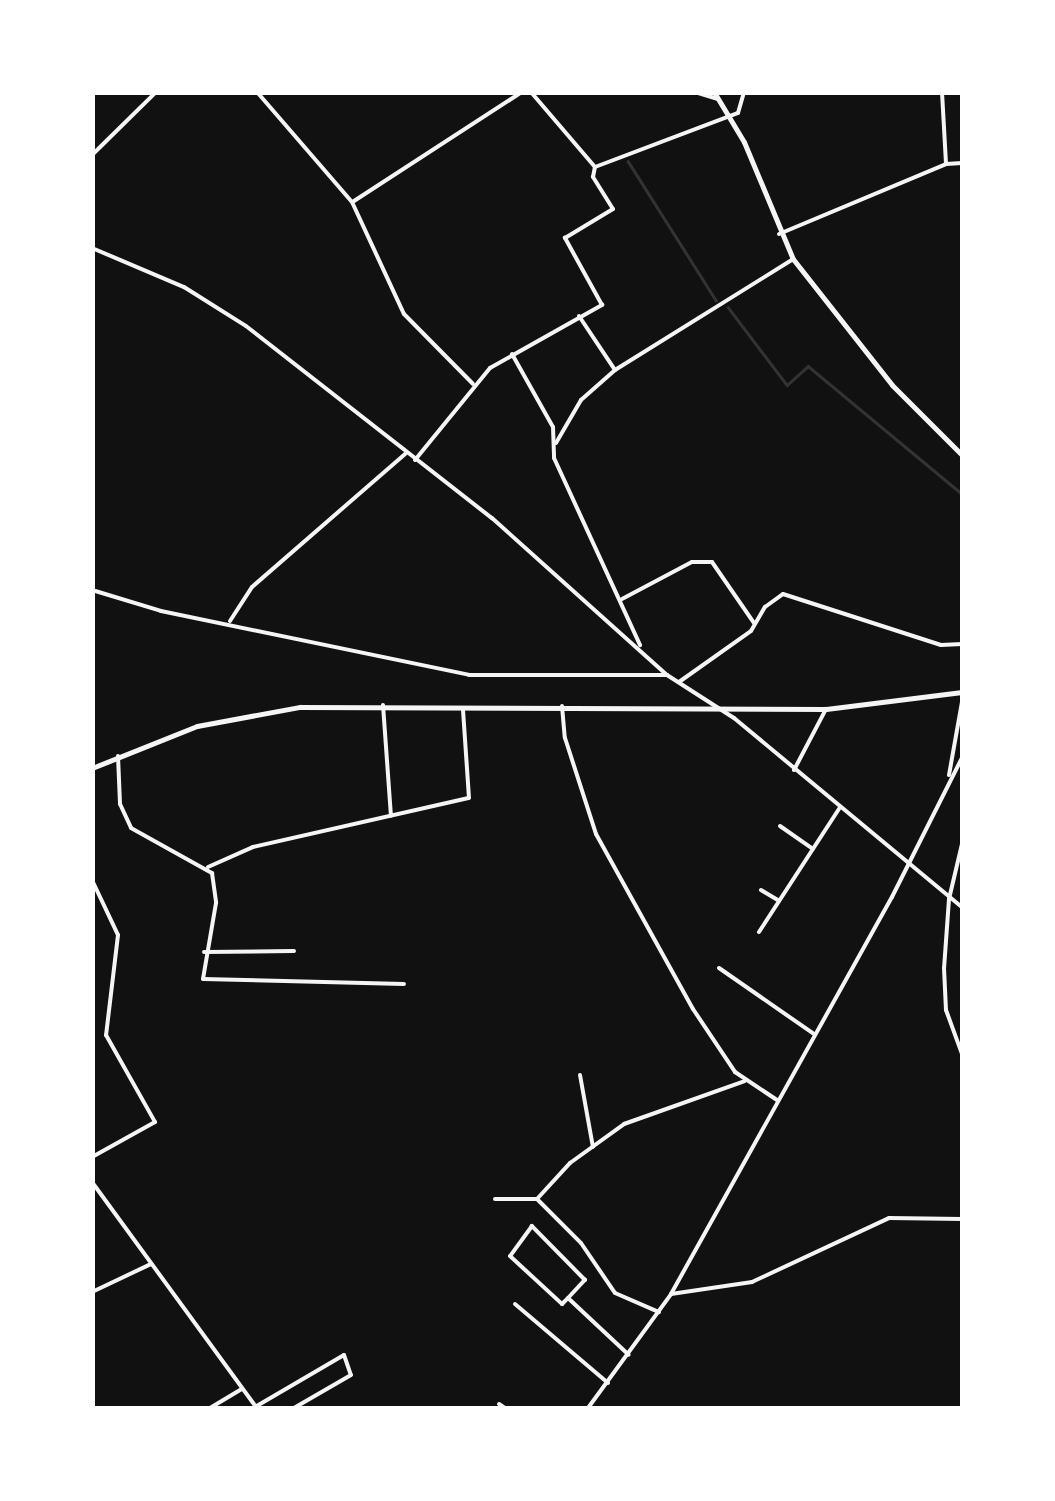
<!DOCTYPE html>
<html>
<head>
<meta charset="utf-8">
<style>
	body { margin:0 }
	#map { position:relative; width:1055px; height:1501px; overflow:hidden; background:#111; font-family:"PT Sans Narrow",sans-serif }
	div>[style] { position:absolute }
	.stream>* { height:2.5px; margin:-1.25px; padding:0 1.25px; transform-origin:1.25px; border-radius:1.25px; background:#333 }
	.minor>* { height:4px; margin:-2px; padding:0 2px; transform-origin:2px; border-radius:2px; background:#f5f5f5 }
	.tertiary>* { height:5px; margin:-2.5px; padding:0 2.5px; transform-origin:2.5px; border-radius:2.5px; background:#f5f5f5 }
	.secondary>* { height:5px; margin:-2.5px; padding:0 2.5px; transform-origin:2.5px; border-radius:2.5px; background:#f5f5f5 }
	span { translate:-50% -50%; white-space:nowrap; text-align:center; line-height:1.15; -webkit-text-stroke:10px #fff; paint-order:stroke }
	.frame { position:absolute; inset:0; border:95px solid #fff; pointer-events:none }
</style>
</head>
<body>
<div id="map">
	<div class="stream">
		<div style="left:628px;top:161px;width:165px;rotate:57.7deg"></div>
		<div style="left:728px;top:307px;width:98px;rotate:52.9deg"></div>
		<div style="left:787px;top:385px;width:28px;rotate:-42deg"></div>
		<div style="left:808px;top:366px;width:200px;rotate:39.7deg"></div>
	</div>
	<div class="minor">
		<div style="left:257px;top:92px;width:145px;rotate:49.2deg"></div>
		<div style="left:352px;top:202px;width:123px;rotate:65.1deg"></div>
		<div style="left:404px;top:314px;width:98px;rotate:45.4deg"></div>
		<div style="left:695px;top:92px;width:24px;rotate:17deg"></div>
		<div style="left:942px;top:92px;width:72px;rotate:86.8deg"></div>
		<div style="left:92px;top:155px;width:90px;rotate:-44.5deg"></div>
		<div style="left:595px;top:167px;width:153px;rotate:-20.7deg"></div>
		<div style="left:738px;top:113px;width:22px;rotate:-74deg"></div>
		<div style="left:354px;top:201px;width:200px;rotate:-33deg"></div>
		<div style="left:779px;top:234px;width:181px;rotate:-22.7deg"></div>
		<div style="left:946px;top:164px;width:16px;rotate:-4deg"></div>
		<div style="left:92px;top:248px;width:100px;rotate:23deg"></div>
		<div style="left:184px;top:287px;width:73px;rotate:32.2deg"></div>
		<div style="left:246px;top:326px;width:312px;rotate:38deg"></div>
		<div style="left:492px;top:518px;width:235px;rotate:41.9deg"></div>
		<div style="left:667px;top:675px;width:80px;rotate:32.7deg"></div>
		<div style="left:734px;top:718px;width:296px;rotate:39.7deg"></div>
		<div style="left:579px;top:316px;width:65px;rotate:56.3deg"></div>
		<div style="left:512px;top:354px;width:84px;rotate:60.7deg"></div>
		<div style="left:553px;top:427px;width:31px;rotate:88deg"></div>
		<div style="left:554px;top:458px;width:206px;rotate:65.3deg"></div>
		<div style="left:556px;top:443px;width:50px;rotate:-59.8deg"></div>
		<div style="left:581px;top:400px;width:45px;rotate:-41.4deg"></div>
		<div style="left:615px;top:370px;width:210px;rotate:-31.9deg"></div>
		<div style="left:415px;top:460px;width:119px;rotate:-50.8deg"></div>
		<div style="left:490px;top:368px;width:129px;rotate:-29.4deg"></div>
		<div style="left:602px;top:305px;width:77px;rotate:-118.9deg"></div>
		<div style="left:565px;top:238px;width:56px;rotate:-31.1deg"></div>
		<div style="left:613px;top:209px;width:38px;rotate:-122deg"></div>
		<div style="left:593px;top:177px;width:10px;rotate:-79deg"></div>
		<div style="left:595px;top:167px;width:99px;rotate:-130.5deg"></div>
		<div style="left:92px;top:590px;width:72px;rotate:16.9deg"></div>
		<div style="left:161px;top:611px;width:315px;rotate:11.7deg"></div>
		<div style="left:469px;top:675px;width:198px"></div>
		<div style="left:622px;top:599px;width:79px;rotate:-27.9deg"></div>
		<div style="left:692px;top:562px;width:20px"></div>
		<div style="left:712px;top:562px;width:74px;rotate:55.5deg"></div>
		<div style="left:230px;top:621px;width:40px;rotate:-57.1deg"></div>
		<div style="left:252px;top:587px;width:204px;rotate:-41deg"></div>
		<div style="left:679px;top:682px;width:88px;rotate:-35.3deg"></div>
		<div style="left:751px;top:631px;width:28px;rotate:-60deg"></div>
		<div style="left:765px;top:607px;width:22px;rotate:-36deg"></div>
		<div style="left:783px;top:594px;width:166px;rotate:17.9deg"></div>
		<div style="left:941px;top:645px;width:21px;rotate:-3deg"></div>
		<div style="left:383px;top:705px;width:111px;rotate:85.9deg"></div>
		<div style="left:562px;top:706px;width:32px;rotate:85deg"></div>
		<div style="left:565px;top:738px;width:101px;rotate:72.1deg"></div>
		<div style="left:596px;top:834px;width:200px;rotate:61deg"></div>
		<div style="left:693px;top:1009px;width:76px;rotate:56.3deg"></div>
		<div style="left:735px;top:1072px;width:50px;rotate:33.7deg"></div>
		<div style="left:118px;top:756px;width:48px;rotate:87.6deg"></div>
		<div style="left:120px;top:804px;width:26px;rotate:65deg"></div>
		<div style="left:131px;top:828px;width:93px;rotate:29.1deg"></div>
		<div style="left:212px;top:873px;width:30px;rotate:82deg"></div>
		<div style="left:216px;top:903px;width:77px;rotate:99.7deg"></div>
		<div style="left:203px;top:979px;width:201px;rotate:1.4deg"></div>
		<div style="left:794px;top:770px;width:69px;rotate:-62.3deg"></div>
		<div style="left:949px;top:775px;width:74px;rotate:-79.9deg"></div>
		<div style="left:780px;top:826px;width:40px;rotate:34.9deg"></div>
		<div style="left:962px;top:844px;width:57px;rotate:103.3deg"></div>
		<div style="left:949px;top:899px;width:69px;rotate:94.1deg"></div>
		<div style="left:944px;top:968px;width:42px;rotate:87.3deg"></div>
		<div style="left:946px;top:1010px;width:47px;rotate:70deg"></div>
		<div style="left:208px;top:867px;width:49px;rotate:-24deg"></div>
		<div style="left:253px;top:847px;width:221px;rotate:-12.8deg"></div>
		<div style="left:469px;top:798px;width:89px;rotate:-93.9deg"></div>
		<div style="left:92px;top:880px;width:61px;rotate:64.7deg"></div>
		<div style="left:118px;top:935px;width:101px;rotate:96.8deg"></div>
		<div style="left:106px;top:1035px;width:100px;rotate:60.6deg"></div>
		<div style="left:155px;top:1122px;width:72px;rotate:150.9deg"></div>
		<div style="left:761px;top:890px;width:21px;rotate:31deg"></div>
		<div style="left:759px;top:932px;width:147px;rotate:-57deg"></div>
		<div style="left:204px;top:952px;width:90px;rotate:-0.6deg"></div>
		<div style="left:719px;top:968px;width:116px;rotate:34.8deg"></div>
		<div style="left:580px;top:1075px;width:73px;rotate:79.8deg"></div>
		<div style="left:92px;top:1182px;width:280px;rotate:53.9deg"></div>
		<div style="left:495px;top:1199px;width:42px"></div>
		<div style="left:537px;top:1199px;width:62px;rotate:45deg"></div>
		<div style="left:581px;top:1243px;width:60px;rotate:55.8deg"></div>
		<div style="left:615px;top:1293px;width:48px;rotate:23.4deg"></div>
		<div style="left:537px;top:1199px;width:49px;rotate:-47.5deg"></div>
		<div style="left:570px;top:1163px;width:67px;rotate:-35.8deg"></div>
		<div style="left:624px;top:1124px;width:128px;rotate:-19.6deg"></div>
		<div style="left:92px;top:1292px;width:65px;rotate:-25.4deg"></div>
		<div style="left:671px;top:1294px;width:82px;rotate:-8.4deg"></div>
		<div style="left:752px;top:1282px;width:151px;rotate:-25deg"></div>
		<div style="left:889px;top:1218px;width:73px;rotate:0.8deg"></div>
		<div style="left:568px;top:1298px;width:25px;rotate:-47deg"></div>
		<div style="left:585px;top:1280px;width:76px;rotate:-134.5deg"></div>
		<div style="left:532px;top:1226px;width:37px;rotate:126deg"></div>
		<div style="left:510px;top:1256px;width:71px;rotate:42.7deg"></div>
		<div style="left:562px;top:1304px;width:8px;rotate:-45deg"></div>
		<div style="left:568px;top:1298px;width:83px;rotate:43.1deg"></div>
		<div style="left:515px;top:1304px;width:122px;rotate:40.3deg"></div>
		<div style="left:499px;top:1404px;width:7px;rotate:34deg"></div>
		<div style="left:255px;top:1407px;width:103px;rotate:-30.3deg"></div>
		<div style="left:344px;top:1355px;width:21px;rotate:71deg"></div>
		<div style="left:351px;top:1375px;width:66px;rotate:149.9deg"></div>
		<div style="left:210px;top:1408px;width:37px;rotate:-31deg"></div>
		<div style="left:588px;top:1408px;width:141px;rotate:-53.9deg"></div>
		<div style="left:671px;top:1294px;width:454px;rotate:-60.9deg"></div>
		<div style="left:892px;top:897px;width:156px;rotate:-63.3deg"></div>
	</div>
	<div class="tertiary">
		<div style="left:714px;top:92px;width:58px;rotate:59deg"></div>
		<div style="left:744px;top:142px;width:127px;rotate:67.3deg"></div>
		<div style="left:793px;top:259px;width:160px;rotate:51.8deg"></div>
		<div style="left:892px;top:385px;width:99px;rotate:45deg"></div>
	</div>
	<div class="secondary">
		<div style="left:92px;top:768px;width:113px;rotate:-21.8deg"></div>
		<div style="left:197px;top:726px;width:105px;rotate:-10.5deg"></div>
		<div style="left:300px;top:707px;width:526px;rotate:0.22deg"></div>
		<div style="left:826px;top:709px;width:137px;rotate:-7.1deg"></div>
	</div>
	<div class="frame"></div>
</div>
</body>
</html>
